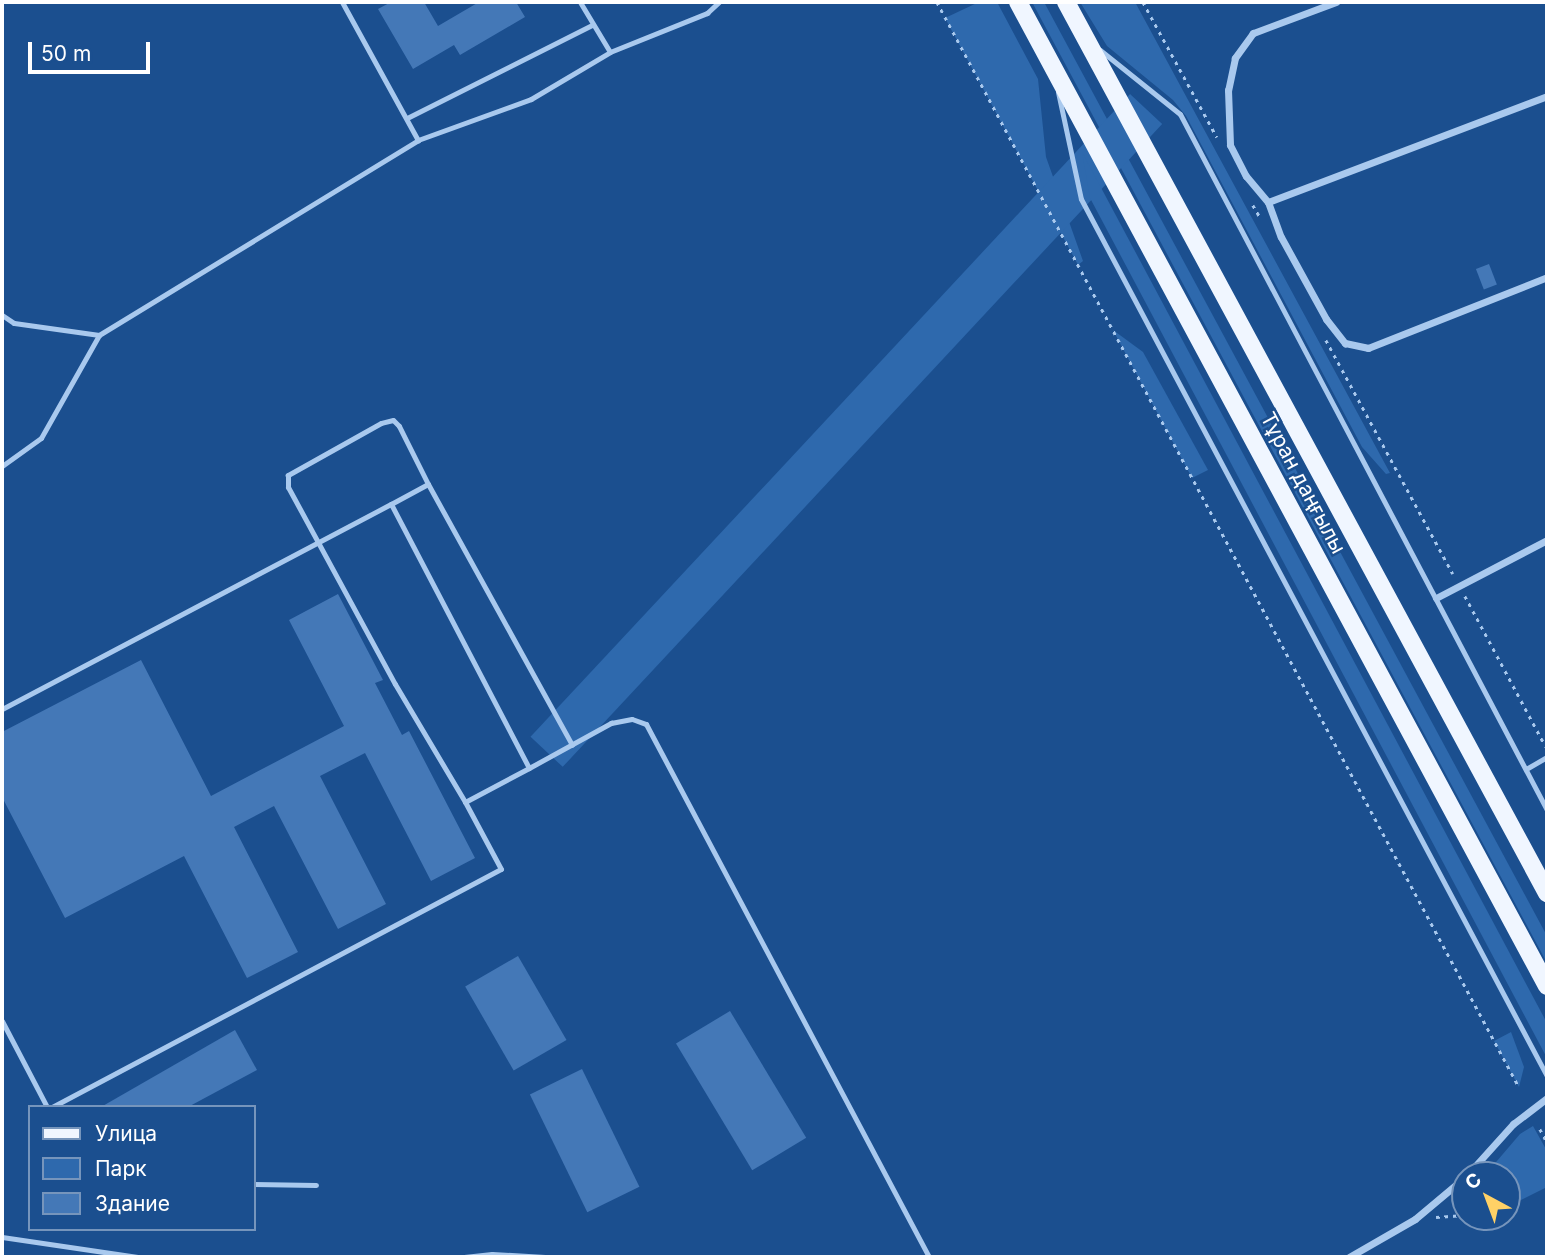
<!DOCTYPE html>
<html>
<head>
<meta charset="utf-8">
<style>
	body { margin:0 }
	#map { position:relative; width:1549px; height:1259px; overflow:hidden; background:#1b4f8f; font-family:Inter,sans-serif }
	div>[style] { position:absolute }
	.green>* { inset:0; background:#2e69ad; transform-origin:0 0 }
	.building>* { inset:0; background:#4478b7; transform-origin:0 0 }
	.path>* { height:2.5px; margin-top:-1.25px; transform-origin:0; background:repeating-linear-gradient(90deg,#a9c9ee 0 3.5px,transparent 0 8.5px) }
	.lane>* { height:5px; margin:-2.5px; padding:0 2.5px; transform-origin:2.5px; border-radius:2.5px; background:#a9c9ee }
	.street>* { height:7px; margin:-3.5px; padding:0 3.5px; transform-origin:3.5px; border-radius:3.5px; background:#a9c9ee }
	.primary>* { height:18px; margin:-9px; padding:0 9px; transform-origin:9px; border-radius:9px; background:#f0f6ff }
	span { translate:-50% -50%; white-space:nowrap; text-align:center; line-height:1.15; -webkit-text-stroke:5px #1b4f8f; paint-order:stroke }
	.street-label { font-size:21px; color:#fff }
	.frame { position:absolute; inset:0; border:4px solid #fff; pointer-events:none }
	.legend { position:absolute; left:28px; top:1105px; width:228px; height:126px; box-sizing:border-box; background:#1b4f8f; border:2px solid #7695bc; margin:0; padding:9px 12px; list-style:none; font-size:21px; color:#fff }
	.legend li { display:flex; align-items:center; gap:14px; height:35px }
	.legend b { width:35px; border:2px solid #7695bc }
	.north { position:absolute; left:1451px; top:1161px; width:70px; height:70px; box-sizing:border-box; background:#1b4f8f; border:2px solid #7695bc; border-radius:50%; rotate:319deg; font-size:19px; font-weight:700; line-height:28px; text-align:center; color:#fff }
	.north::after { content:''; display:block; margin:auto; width:24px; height:32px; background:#ffd166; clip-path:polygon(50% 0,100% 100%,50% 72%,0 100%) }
	.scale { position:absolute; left:28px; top:42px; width:122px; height:32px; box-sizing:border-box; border:4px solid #fff; border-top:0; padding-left:9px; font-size:21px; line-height:24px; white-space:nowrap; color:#fff; -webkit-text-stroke:5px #1b4f8f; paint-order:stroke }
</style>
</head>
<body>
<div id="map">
	<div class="green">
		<div style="clip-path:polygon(979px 2px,997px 2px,1038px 79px,1046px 157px,1083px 261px,1078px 265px,945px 18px)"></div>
		<div style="clip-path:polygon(1032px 2px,1044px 2px,1547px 936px,1547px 963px)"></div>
		<div style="clip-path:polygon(1080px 2px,1135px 2px,1390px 473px,1386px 474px,1362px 447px,1186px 116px,1173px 100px,1107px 46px)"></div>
		<div style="left:1130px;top:94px;width:44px;height:879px;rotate:43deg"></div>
		<div style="clip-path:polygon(1082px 152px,1547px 1023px,1547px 1058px,1090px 198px)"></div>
		<div style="clip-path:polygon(1113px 330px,1143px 352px,1208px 470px,1192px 478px)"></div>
		<div style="clip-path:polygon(1511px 1032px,1524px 1067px,1519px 1087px,1494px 1041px)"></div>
		<div style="clip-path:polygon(1533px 1126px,1547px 1151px,1547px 1187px,1507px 1207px,1507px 1175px,1485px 1175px,1520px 1134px)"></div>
	</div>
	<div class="building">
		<div style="clip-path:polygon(391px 2px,424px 2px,438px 26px,479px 2px,516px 2px,525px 17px,460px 55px,454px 45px,413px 69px,378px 9px)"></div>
		<div style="left:1489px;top:264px;width:22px;height:14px;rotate:69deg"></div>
		<div style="clip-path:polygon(338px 594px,383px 680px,375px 683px,402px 735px,409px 731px,475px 858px,431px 881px,365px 753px,320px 776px,386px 904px,338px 929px,274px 806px,234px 827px,298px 952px,247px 978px,184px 856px,65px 918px,2px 797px,2px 732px,141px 660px,211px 796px,344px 726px,289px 620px)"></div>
		<div style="left:518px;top:956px;width:97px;height:61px;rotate:60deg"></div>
		<div style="left:730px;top:1011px;width:148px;height:63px;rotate:59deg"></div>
		<div style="clip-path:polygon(235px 1030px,257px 1070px,188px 1107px,101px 1107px)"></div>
		<div style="left:582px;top:1069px;width:131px;height:58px;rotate:64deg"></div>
	</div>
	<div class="path">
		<div style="left:937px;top:2px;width:1231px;rotate:61.79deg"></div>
		<div style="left:1143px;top:2px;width:154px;rotate:61.3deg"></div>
		<div style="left:1253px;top:205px;width:14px;rotate:60deg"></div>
		<div style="left:1326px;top:340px;width:266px;rotate:61.5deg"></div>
		<div style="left:1465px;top:596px;width:171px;rotate:61.8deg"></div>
		<div style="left:1540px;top:1129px;width:15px;rotate:62deg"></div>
		<div style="left:1436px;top:1217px;width:29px;rotate:-4deg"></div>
		<div style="left:1477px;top:1217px;width:7px;rotate:16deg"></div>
	</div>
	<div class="lane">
		<div style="left:342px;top:2px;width:158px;rotate:61.2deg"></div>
		<div style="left:580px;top:2px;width:58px;rotate:59deg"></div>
		<div style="left:1100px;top:50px;width:102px;rotate:38.7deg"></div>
		<div style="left:1180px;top:114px;width:787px;rotate:62.2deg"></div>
		<div style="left:1058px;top:92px;width:109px;rotate:77.9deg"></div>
		<div style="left:1081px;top:199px;width:993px;rotate:62.02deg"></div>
		<div style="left:407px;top:118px;width:207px;rotate:-26.7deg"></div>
		<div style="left:2px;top:315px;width:14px;rotate:34deg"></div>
		<div style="left:14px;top:323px;width:86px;rotate:8deg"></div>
		<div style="left:2px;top:466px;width:48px;rotate:-35.7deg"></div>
		<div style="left:41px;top:438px;width:118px;rotate:-60.6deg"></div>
		<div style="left:99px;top:335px;width:374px;rotate:-31.4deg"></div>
		<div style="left:418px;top:140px;width:120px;rotate:-19.9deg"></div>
		<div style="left:531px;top:99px;width:92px;rotate:-30.7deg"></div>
		<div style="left:610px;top:52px;width:105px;rotate:-21.9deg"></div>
		<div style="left:707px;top:13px;width:16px;rotate:-43deg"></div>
		<div style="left:428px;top:484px;width:65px;rotate:-116.6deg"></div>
		<div style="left:399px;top:426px;width:8px;rotate:-135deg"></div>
		<div style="left:393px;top:420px;width:12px;rotate:166deg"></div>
		<div style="left:381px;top:423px;width:107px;rotate:150.8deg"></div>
		<div style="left:288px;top:475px;width:12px;rotate:90deg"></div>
		<div style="left:288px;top:487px;width:224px;rotate:61.5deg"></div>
		<div style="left:395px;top:684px;width:137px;rotate:59.3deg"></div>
		<div style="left:391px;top:504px;width:42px;rotate:-28.4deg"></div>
		<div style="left:428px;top:484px;width:298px;rotate:61.1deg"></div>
		<div style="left:2px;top:709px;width:440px;rotate:-27.8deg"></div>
		<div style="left:391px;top:504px;width:298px;rotate:62.4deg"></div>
		<div style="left:529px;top:768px;width:94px;rotate:-28.8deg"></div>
		<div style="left:611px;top:723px;width:21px;rotate:-11deg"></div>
		<div style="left:632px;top:719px;width:15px;rotate:20deg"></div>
		<div style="left:646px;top:724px;width:603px;rotate:62.03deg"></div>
		<div style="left:1526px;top:769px;width:24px;rotate:-30deg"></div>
		<div style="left:2px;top:1021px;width:97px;rotate:62.4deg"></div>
		<div style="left:52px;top:1107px;width:508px;rotate:-27.93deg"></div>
		<div style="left:501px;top:869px;width:76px;rotate:-118.2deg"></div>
		<div style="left:465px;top:802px;width:72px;rotate:-28deg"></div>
		<div style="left:254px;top:1184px;width:62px;rotate:0.9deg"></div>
		<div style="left:2px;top:1237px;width:137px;rotate:8.4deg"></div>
		<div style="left:464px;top:1257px;width:28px;rotate:-6deg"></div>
		<div style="left:492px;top:1254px;width:53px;rotate:3.2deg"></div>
	</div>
	<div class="street">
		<div style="left:1336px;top:2px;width:89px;rotate:159.5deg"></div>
		<div style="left:1253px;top:33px;width:31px;rotate:126deg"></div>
		<div style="left:1235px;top:58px;width:33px;rotate:102deg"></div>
		<div style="left:1228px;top:90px;width:55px;rotate:87.9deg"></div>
		<div style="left:1230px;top:145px;width:35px;rotate:63deg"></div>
		<div style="left:1246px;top:176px;width:34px;rotate:50deg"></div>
		<div style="left:1268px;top:202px;width:37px;rotate:70deg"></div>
		<div style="left:1281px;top:237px;width:94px;rotate:61.2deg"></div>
		<div style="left:1326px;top:319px;width:31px;rotate:52deg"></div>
		<div style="left:1345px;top:343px;width:24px;rotate:12deg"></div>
		<div style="left:1368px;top:348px;width:193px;rotate:-21.6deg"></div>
		<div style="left:1268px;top:202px;width:298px;rotate:-20.8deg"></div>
		<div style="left:1436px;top:598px;width:125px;rotate:-27.6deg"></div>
		<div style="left:1467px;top:1175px;width:69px;rotate:-48deg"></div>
		<div style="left:1513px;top:1124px;width:43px;rotate:-37.4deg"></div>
		<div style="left:1349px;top:1257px;width:76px;rotate:-29.9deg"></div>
		<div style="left:1415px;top:1219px;width:65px;rotate:-40deg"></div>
	</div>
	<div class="primary">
		<div style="left:1018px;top:2px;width:1117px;rotate:61.74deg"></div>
		<div style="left:1066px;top:2px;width:1013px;rotate:61.64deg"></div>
	</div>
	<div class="street-label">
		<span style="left:1303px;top:483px;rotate:62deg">Тұран даңғылы</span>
	</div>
	<div class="frame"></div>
	<ul class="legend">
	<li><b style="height:9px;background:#f0f6ff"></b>Улица</li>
	<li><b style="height:19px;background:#2e69ad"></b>Парк</li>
	<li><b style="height:19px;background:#4478b7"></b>Здание</li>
	</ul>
	<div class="north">С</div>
	<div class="scale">50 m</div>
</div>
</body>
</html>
